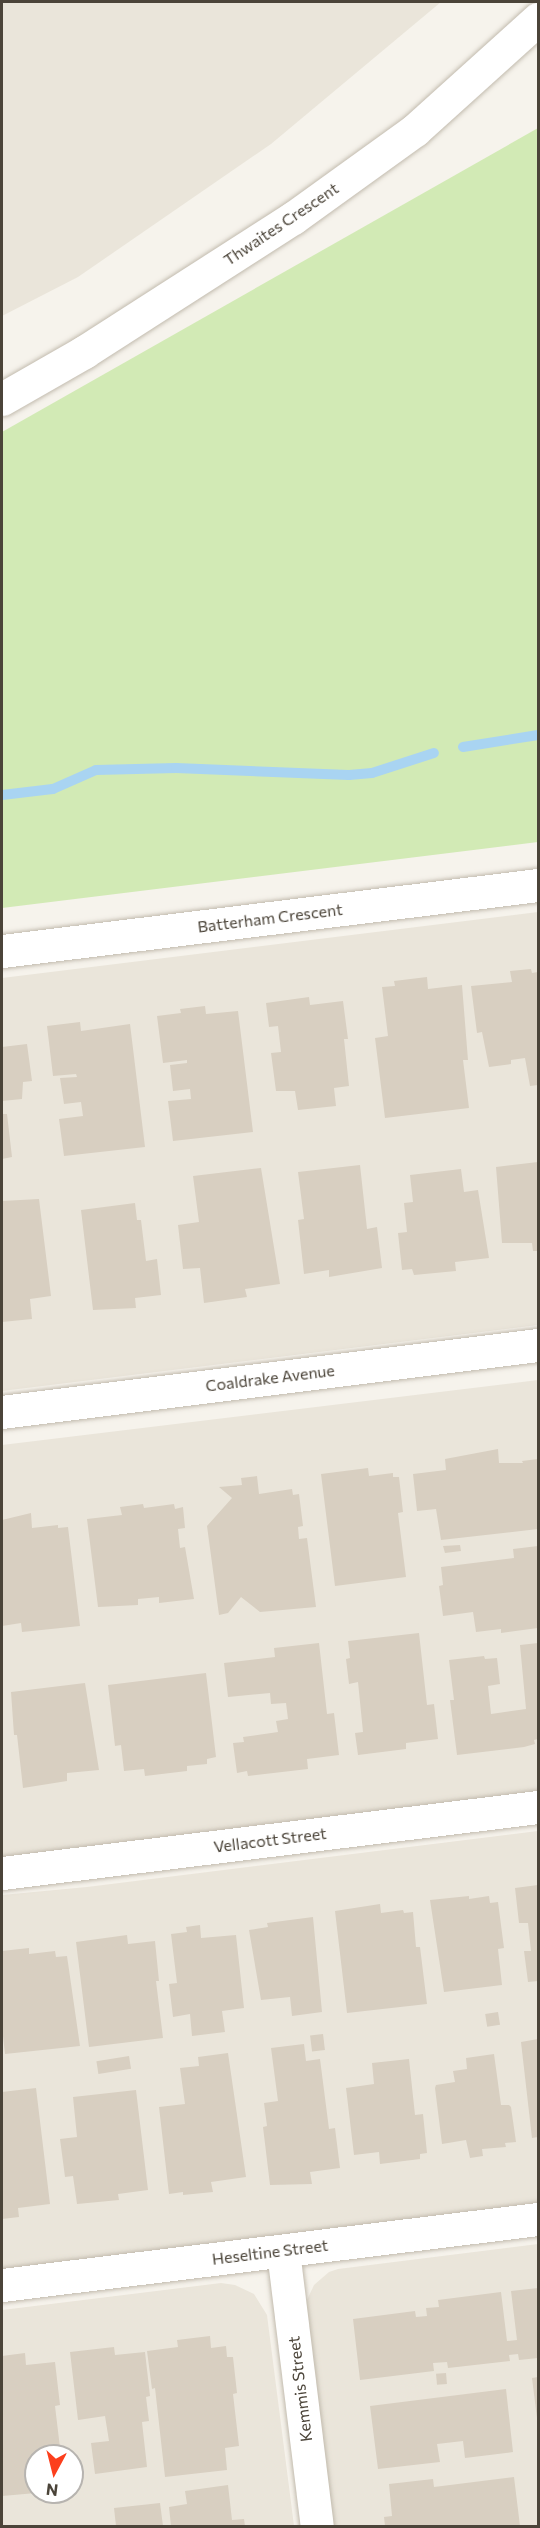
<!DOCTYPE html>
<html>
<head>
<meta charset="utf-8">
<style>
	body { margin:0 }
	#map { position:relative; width:540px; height:2528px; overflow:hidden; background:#f6f3ec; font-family:Commissioner,sans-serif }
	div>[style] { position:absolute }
	.residential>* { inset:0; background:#eae5da }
	.green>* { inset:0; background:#d2eab5 }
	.stream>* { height:10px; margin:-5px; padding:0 5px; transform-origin:5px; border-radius:5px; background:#a9d4f2 }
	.building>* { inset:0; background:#d8cfc1; transform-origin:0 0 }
	.roads { filter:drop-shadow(0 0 2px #c2bbae) drop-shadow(0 0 2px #c2bbae) }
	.minor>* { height:33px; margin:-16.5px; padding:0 16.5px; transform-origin:16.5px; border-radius:16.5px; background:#fff }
	.tertiary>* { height:33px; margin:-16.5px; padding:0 16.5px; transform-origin:16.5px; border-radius:16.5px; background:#fff }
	span { translate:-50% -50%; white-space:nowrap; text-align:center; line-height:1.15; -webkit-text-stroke:6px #fff; paint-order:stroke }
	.street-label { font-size:16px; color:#4b4439 }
	.frame { position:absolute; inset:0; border:3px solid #4b4439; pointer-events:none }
	.north { position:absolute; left:24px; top:2444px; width:60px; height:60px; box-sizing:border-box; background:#fff; border:2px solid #b7b4b0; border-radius:50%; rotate:187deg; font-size:16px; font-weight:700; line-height:24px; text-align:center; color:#4b4439 }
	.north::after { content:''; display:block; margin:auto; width:21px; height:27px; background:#fc3f1d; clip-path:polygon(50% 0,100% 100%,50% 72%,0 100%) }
</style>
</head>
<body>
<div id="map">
	<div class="residential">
		<div style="clip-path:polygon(2px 2px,441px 2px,271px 144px,78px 277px,2px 316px)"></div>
		<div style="clip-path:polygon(538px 912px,538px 1325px,2px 1391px,2px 978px)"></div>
		<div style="clip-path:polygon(538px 1380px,538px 1794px,2px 1862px,2px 1445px)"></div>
		<div style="clip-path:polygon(538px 1831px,538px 2206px,2px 2272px,2px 1895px,87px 1887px)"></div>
		<div style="clip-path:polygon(538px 2244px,538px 2526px,332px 2526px,305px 2309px,307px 2300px,314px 2285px,329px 2272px,338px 2269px)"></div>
		<div style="clip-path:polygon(evenodd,221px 2283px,235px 2285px,254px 2294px,267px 2315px,294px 2526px,2px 2526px,2px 2310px,221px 2283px,36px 2456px,72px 2456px,72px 2492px,36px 2492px,36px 2456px)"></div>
	</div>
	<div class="green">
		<div style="clip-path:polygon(538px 128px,538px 842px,2px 908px,2px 432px)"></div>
	</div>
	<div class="stream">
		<div style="left:463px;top:747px;width:76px;rotate:-9.1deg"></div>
		<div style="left:2px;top:795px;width:51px;rotate:-6.7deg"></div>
		<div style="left:53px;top:789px;width:47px;rotate:-23.8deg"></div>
		<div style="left:96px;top:770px;width:80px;rotate:-1.4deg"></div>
		<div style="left:176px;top:768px;width:173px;rotate:2.3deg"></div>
		<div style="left:349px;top:775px;width:23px;rotate:-5deg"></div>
		<div style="left:372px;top:773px;width:65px;rotate:-17.9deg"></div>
	</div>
	<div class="building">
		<div style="clip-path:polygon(531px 969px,532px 973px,538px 972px,538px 1085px,530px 1086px,525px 1058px,511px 1060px,511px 1064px,489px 1067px,482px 1032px,477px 1033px,471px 986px,512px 982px,510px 971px)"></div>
		<div style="clip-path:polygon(427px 977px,428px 989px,462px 985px,468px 1060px,463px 1060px,469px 1108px,385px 1118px,375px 1038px,388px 1036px,382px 987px,395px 986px,394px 981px)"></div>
		<div style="clip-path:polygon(309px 997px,310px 1005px,343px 1001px,348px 1039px,344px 1039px,349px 1086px,334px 1088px,336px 1106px,298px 1110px,295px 1091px,276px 1091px,271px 1053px,281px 1052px,278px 1026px,269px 1027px,266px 1003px)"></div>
		<div style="clip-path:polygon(205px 1006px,206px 1014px,238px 1011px,253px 1132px,173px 1141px,168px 1101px,191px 1099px,190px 1089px,173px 1091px,170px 1065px,187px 1063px,187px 1060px,163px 1063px,157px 1016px,181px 1013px,180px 1009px)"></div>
		<div style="clip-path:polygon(80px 1022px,81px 1031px,130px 1024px,145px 1147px,64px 1156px,59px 1119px,83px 1116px,81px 1102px,64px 1104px,60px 1078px,77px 1077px,76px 1074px,53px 1076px,47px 1026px)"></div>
		<div style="clip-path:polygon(27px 1044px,32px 1081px,23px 1082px,22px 1099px,2px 1101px,2px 1047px)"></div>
		<div style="clip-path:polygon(2px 1110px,3px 1114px,7px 1114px,12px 1157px,2px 1159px)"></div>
		<div style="clip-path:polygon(538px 1162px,538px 1251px,533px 1251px,532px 1243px,502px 1243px,496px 1167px)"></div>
		<div style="clip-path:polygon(360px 1165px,367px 1229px,377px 1227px,382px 1268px,329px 1277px,329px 1270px,304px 1274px,298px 1220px,304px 1219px,298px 1172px)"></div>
		<div style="clip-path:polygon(261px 1168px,280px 1284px,245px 1289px,247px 1297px,204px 1303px,200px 1268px,183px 1269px,178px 1225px,199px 1222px,193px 1176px)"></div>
		<div style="clip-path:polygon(461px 1169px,464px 1192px,478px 1190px,489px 1258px,455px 1262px,456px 1271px,414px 1275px,412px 1269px,402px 1270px,398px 1233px,407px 1232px,404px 1203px,413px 1202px,410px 1175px)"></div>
		<div style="clip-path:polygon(39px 1199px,51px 1296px,30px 1299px,32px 1319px,2px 1322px,2px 1201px)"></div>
		<div style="clip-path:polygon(135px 1203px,137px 1220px,141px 1220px,146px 1261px,157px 1259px,161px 1295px,135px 1298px,136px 1308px,93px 1310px,81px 1210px)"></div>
		<div style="clip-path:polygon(498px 1449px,499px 1463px,523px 1463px,522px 1461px,538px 1459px,538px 1529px,441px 1540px,436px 1509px,417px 1511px,413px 1474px,446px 1470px,445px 1459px)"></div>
		<div style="clip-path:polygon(368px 1468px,369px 1476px,393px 1473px,393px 1477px,399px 1477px,403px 1512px,398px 1513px,406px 1577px,335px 1586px,321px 1474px)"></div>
		<div style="clip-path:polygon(257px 1476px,259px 1494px,292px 1489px,293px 1495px,299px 1494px,303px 1526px,298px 1527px,299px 1539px,307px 1538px,316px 1607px,260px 1612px,241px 1597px,228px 1613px,219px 1615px,207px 1526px,232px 1498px,219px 1487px,242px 1485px,241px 1478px)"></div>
		<div style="clip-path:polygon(143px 1504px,144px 1508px,174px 1504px,175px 1509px,183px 1507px,185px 1528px,178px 1529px,180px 1548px,185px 1547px,194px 1599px,159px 1603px,159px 1597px,138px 1599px,138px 1605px,98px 1607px,87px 1519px,122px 1515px,120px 1507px)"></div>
		<div style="clip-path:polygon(31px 1513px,32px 1528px,58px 1525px,58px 1528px,68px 1527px,80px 1626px,22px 1632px,21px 1623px,2px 1626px,2px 1520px)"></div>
		<div style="clip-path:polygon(460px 1545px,461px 1551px,445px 1553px,443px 1546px)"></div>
		<div style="clip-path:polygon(538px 1546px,538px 1628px,501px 1633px,501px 1629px,476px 1632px,473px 1612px,443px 1616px,439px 1586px,443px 1585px,441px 1567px,514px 1558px,513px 1549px)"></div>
		<div style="clip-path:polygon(419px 1633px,427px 1705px,434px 1704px,438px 1739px,406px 1743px,406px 1749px,358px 1755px,355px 1733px,363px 1732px,358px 1682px,349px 1684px,346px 1659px,350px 1658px,348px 1641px)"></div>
		<div style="clip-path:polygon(319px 1643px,327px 1714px,334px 1713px,339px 1755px,307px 1759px,308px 1769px,248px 1776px,247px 1771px,237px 1773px,233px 1743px,244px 1742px,243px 1737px,278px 1732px,276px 1721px,288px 1719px,286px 1703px,271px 1704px,270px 1693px,228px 1697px,224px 1663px,275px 1657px,274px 1648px)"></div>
		<div style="clip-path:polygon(538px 1643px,538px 1739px,534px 1740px,535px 1744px,524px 1747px,457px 1755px,450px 1700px,454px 1700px,449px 1660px,484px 1656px,485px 1659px,497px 1658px,500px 1684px,488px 1686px,491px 1714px,526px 1709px,520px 1645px)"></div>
		<div style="clip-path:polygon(206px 1673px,216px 1757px,207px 1759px,207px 1764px,187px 1766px,187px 1771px,145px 1776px,144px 1769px,124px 1771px,121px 1745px,115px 1746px,108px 1685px)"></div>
		<div style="clip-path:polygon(85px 1683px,99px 1770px,67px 1773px,67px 1781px,23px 1788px,17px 1735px,14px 1735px,11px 1692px)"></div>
		<div style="clip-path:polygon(538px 1885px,538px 1981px,528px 1982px,524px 1951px,531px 1951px,528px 1923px,519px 1923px,515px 1888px)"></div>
		<div style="clip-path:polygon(469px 1896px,469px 1899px,489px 1896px,490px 1903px,498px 1902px,504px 1948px,498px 1949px,502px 1985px,444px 1992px,430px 1900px)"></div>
		<div style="clip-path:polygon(380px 1904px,381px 1913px,403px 1910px,404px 1913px,413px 1912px,416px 1947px,420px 1947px,427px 2004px,347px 2013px,335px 1911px)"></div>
		<div style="clip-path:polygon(313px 1917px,322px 2012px,292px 2016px,290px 1997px,261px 2000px,249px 1930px,268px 1927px,267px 1923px)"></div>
		<div style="clip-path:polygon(200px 1925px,201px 1938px,236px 1935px,244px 2008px,222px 2011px,225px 2032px,192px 2036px,190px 2014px,173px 2017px,169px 1984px,177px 1983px,171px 1934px,187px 1932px,186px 1927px)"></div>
		<div style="clip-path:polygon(127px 1935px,128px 1944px,155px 1941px,159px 1981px,156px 1981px,163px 2038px,89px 2047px,76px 1942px)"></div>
		<div style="clip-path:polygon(29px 1948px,29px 1954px,55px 1951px,56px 1957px,67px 1956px,80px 2046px,5px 2054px,2px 2027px,2px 1951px)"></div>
		<div style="left:498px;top:2012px;width:13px;height:13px;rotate:81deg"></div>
		<div style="left:323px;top:2034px;width:16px;height:13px;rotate:83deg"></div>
		<div style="clip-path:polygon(538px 2039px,538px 2137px,532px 2138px,521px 2042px)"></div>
		<div style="clip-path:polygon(304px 2044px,306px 2061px,320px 2059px,329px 2129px,335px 2128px,340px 2168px,310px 2172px,312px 2184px,270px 2185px,263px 2127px,267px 2126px,264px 2103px,278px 2101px,271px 2048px)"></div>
		<div style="clip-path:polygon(228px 2053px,246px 2177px,211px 2182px,213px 2192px,183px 2195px,183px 2192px,169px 2194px,159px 2107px,185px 2104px,180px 2068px,199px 2066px,198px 2057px)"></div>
		<div style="clip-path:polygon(494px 2054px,501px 2105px,509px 2105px,511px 2107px,516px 2142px,505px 2143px,506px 2147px,482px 2149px,483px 2156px,470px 2158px,466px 2140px,442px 2144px,435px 2088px,436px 2085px,455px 2082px,453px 2071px,467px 2069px,466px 2058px)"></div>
		<div style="left:129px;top:2056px;width:13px;height:33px;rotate:81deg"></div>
		<div style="clip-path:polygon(409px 2059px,415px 2115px,423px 2114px,427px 2153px,420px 2154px,420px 2159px,380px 2164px,379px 2152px,354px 2155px,346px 2088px,374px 2084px,372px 2063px)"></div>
		<div style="clip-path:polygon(36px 2088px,50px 2204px,18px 2208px,19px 2217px,2px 2219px,2px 2092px)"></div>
		<div style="clip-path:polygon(136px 2090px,148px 2190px,118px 2194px,119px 2200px,77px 2204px,73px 2176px,65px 2177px,60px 2139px,77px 2137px,73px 2097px)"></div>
		<div style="clip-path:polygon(538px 2288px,538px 2358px,519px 2360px,518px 2354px,509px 2355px,510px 2361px,448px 2368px,447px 2362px,433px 2363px,434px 2371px,360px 2380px,353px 2319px,415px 2311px,416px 2317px,427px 2316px,426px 2308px,439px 2307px,438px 2300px,501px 2292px,507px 2341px,517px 2340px,511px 2291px)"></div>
		<div style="clip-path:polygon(210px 2336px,211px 2348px,226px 2346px,227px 2357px,233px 2357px,237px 2393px,233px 2394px,239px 2446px,225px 2448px,227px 2470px,165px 2477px,155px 2388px,152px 2389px,147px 2351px,178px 2347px,177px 2340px)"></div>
		<div style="clip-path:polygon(114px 2347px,115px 2355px,145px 2352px,150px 2396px,146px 2397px,149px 2421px,142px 2422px,147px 2467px,95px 2474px,91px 2443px,109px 2441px,105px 2416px,78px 2420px,70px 2352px)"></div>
		<div style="clip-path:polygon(25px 2353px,26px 2365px,55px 2362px,60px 2405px,55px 2406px,61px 2456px,36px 2456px,36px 2493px,2px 2496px,2px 2356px)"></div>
		<div style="left:446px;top:2373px;width:11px;height:10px;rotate:85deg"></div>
		<div style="clip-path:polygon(538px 2377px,538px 2418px,537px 2418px,532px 2378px)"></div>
		<div style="clip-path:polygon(506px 2389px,513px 2452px,465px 2458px,463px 2441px,437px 2444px,440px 2462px,378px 2469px,370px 2406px)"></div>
		<div style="clip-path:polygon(514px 2477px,520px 2526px,385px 2526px,384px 2517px,392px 2516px,389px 2484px,433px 2479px,434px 2487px)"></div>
		<div style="clip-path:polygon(228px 2485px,232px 2520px,244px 2519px,245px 2526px,171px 2526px,169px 2507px,187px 2504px,185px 2491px)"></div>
		<div style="clip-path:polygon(160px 2503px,163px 2526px,116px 2526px,114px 2508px)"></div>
	</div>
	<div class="roads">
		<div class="minor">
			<div style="left:2px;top:399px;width:95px;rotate:-29.8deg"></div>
			<div style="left:84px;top:352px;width:248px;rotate:-32.7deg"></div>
			<div style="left:293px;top:218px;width:150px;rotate:-35.8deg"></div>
			<div style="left:415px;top:130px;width:166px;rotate:-42.1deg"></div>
			<div style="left:2px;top:951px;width:540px;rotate:-7.02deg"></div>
			<div style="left:2px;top:1873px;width:540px;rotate:-7.02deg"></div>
			<div style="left:283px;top:2251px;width:277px;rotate:83deg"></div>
			<div style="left:2px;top:2285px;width:540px;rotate:-7.02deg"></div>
		</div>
		<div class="tertiary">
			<div style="left:2px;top:1412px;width:540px;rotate:-7.13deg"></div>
		</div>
	</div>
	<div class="street-label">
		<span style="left:281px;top:224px;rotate:-34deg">Thwaites Crescent</span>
		<span style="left:270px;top:918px;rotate:-7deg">Batterham Crescent</span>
		<span style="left:270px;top:1378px;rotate:-7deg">Coaldrake Avenue</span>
		<span style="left:270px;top:1840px;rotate:-7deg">Vellacott Street</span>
		<span style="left:270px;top:2252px;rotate:-7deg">Heseltine Street</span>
		<span style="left:300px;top:2389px;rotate:-97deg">Kemmis Street</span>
	</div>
	<div class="frame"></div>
	<div class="north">N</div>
</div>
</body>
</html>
